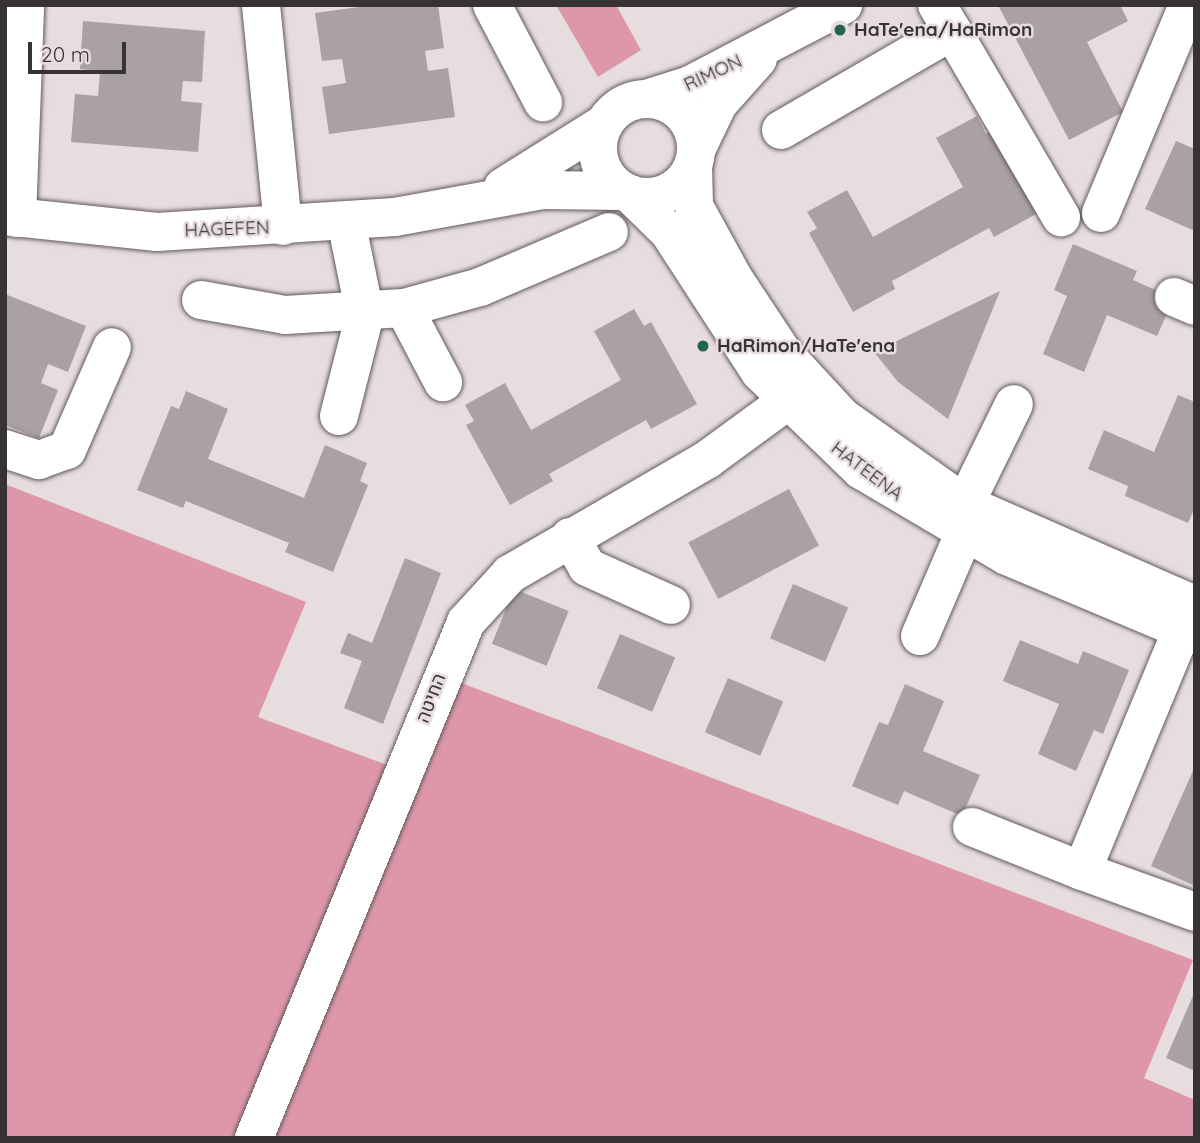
<!DOCTYPE html>
<html>
<head>
<meta charset="utf-8">
<style>
	body { margin:0 }
	#map { position:relative; width:1200px; height:1143px; overflow:hidden; background:#e7dddf; font-family:Quicksand,Heebo,sans-serif }
	div>[style] { position:absolute }
	.green>* { inset:0; background:#de97aa }
	.building>* { inset:0; background:#aaa1a3; transform-origin:0 0 }
	.roads { filter:drop-shadow(0 0 2px #62595b) drop-shadow(0 0 2px #62595b) }
	.minor>* { height:38px; margin:-19px; padding:0 19px; transform-origin:19px; border-radius:19px; background:#fff }
	.minor>.ring { margin:-19px; padding:0; box-sizing:content-box; background:none; border:38px solid #fff; border-radius:50% }
	.dots>* { width:19px; height:19px; translate:-50% -50%; box-sizing:border-box; border:4px solid #e7dddf; border-radius:50% }
	span { translate:-50% -50%; white-space:nowrap; text-align:center; line-height:1.15; -webkit-text-stroke:5px #e7dddf; paint-order:stroke }
	.poi-label { font-size:19px; color:#373334; font-weight:700 }
	.left { translate:0 -50%; text-align:left }
	.street-label { font-size:19px; color:#373334 }
	.frame { position:absolute; inset:0; border:7px solid #373334; pointer-events:none }
	.scale { position:absolute; left:28px; top:42px; width:98px; height:32px; box-sizing:border-box; border:4px solid #373334; border-top:0; padding-left:9px; font-size:21px; line-height:24px; white-space:nowrap; color:#373334; -webkit-text-stroke:5px #e7dddf; paint-order:stroke }
</style>
</head>
<body>
<div id="map">
	<div class="green">
		<div style="clip-path:polygon(556px 5px,616px 5px,641px 50px,598px 77px)"></div>
		<div style="clip-path:polygon(5px 484px,306px 602px,258px 717px,414px 775px,456px 681px,1193px 960px,1144px 1078px,1195px 1100px,1195px 1138px,5px 1138px)"></div>
	</div>
	<div class="building">
		<div style="clip-path:polygon(374px 5px,438px 5px,444px 48px,425px 51px,428px 71px,448px 68px,455px 117px,329px 134px,322px 87px,346px 83px,342px 59px,322px 61px,315px 13px)"></div>
		<div style="clip-path:polygon(1120px 5px,1128px 21px,1087px 42px,1123px 112px,1069px 140px,999px 7px)"></div>
		<div style="clip-path:polygon(83px 21px,205px 31px,202px 82px,183px 81px,181px 101px,202px 103px,198px 152px,71px 142px,75px 94px,98px 96px,100px 71px,80px 69px)"></div>
		<div style="clip-path:polygon(977px 116px,986px 134px,994px 129px,1040px 212px,994px 237px,989px 228px,892px 281px,895px 289px,853px 312px,809px 233px,817px 228px,807px 212px,847px 190px,873px 237px,963px 187px,936px 138px)"></div>
		<div style="clip-path:polygon(1176px 141px,1195px 149px,1195px 231px,1145px 209px)"></div>
		<div style="clip-path:polygon(1073px 244px,1137px 271px,1133px 280px,1174px 298px,1157px 336px,1107px 315px,1084px 372px,1043px 354px,1067px 296px,1054px 290px)"></div>
		<div style="clip-path:polygon(1000px 291px,948px 419px,898px 382px,874px 352px)"></div>
		<div style="clip-path:polygon(5px 294px,86px 326px,68px 372px,48px 364px,41px 383px,58px 390px,39px 438px,5px 425px)"></div>
		<div style="clip-path:polygon(634px 309px,644px 326px,651px 322px,697px 404px,651px 429px,646px 420px,549px 474px,553px 481px,510px 505px,466px 425px,474px 421px,465px 405px,505px 383px,531px 430px,621px 380px,594px 331px)"></div>
		<div style="clip-path:polygon(186px 391px,228px 409px,208px 459px,304px 498px,325px 445px,367px 463px,360px 481px,368px 485px,333px 572px,285px 552px,289px 543px,186px 501px,183px 508px,137px 490px,171px 406px,179px 409px)"></div>
		<div style="clip-path:polygon(1178px 395px,1195px 402px,1195px 507px,1188px 523px,1125px 496px,1128px 486px,1088px 469px,1104px 430px,1154px 452px)"></div>
		<div style="left:789px;top:489px;width:64px;height:114px;rotate:62deg"></div>
		<div style="clip-path:polygon(405px 558px,441px 573px,383px 724px,344px 708px,362px 661px,340px 653px,348px 633px,372px 643px)"></div>
		<div style="left:793px;top:584px;width:60px;height:59px;rotate:23deg"></div>
		<div style="left:514px;top:589px;width:59px;height:59px;rotate:22deg"></div>
		<div style="left:620px;top:634px;width:60px;height:59px;rotate:23deg"></div>
		<div style="clip-path:polygon(1020px 640px,1078px 664px,1083px 651px,1129px 670px,1103px 734px,1094px 730px,1076px 771px,1038px 754px,1059px 704px,1003px 681px)"></div>
		<div style="left:728px;top:678px;width:60px;height:59px;rotate:23deg"></div>
		<div style="clip-path:polygon(905px 684px,944px 701px,923px 751px,980px 775px,962px 816px,904px 791px,898px 805px,852px 786px,879px 722px,888px 725px)"></div>
		<div style="clip-path:polygon(1195px 766px,1195px 886px,1151px 866px)"></div>
		<div style="clip-path:polygon(1195px 991px,1195px 1071px,1166px 1058px)"></div>
	</div>
	<div class="roads">
		<div class="minor">
			<div style="left:261px;top:5px;width:222px;rotate:84.3deg"></div>
			<div style="left:492px;top:5px;width:110px;rotate:62.3deg"></div>
			<div style="left:937px;top:5px;width:246px;rotate:59.7deg"></div>
			<div style="left:649px;top:98px;width:43px;rotate:-17.6deg"></div>
			<div style="left:690px;top:85px;width:173px;rotate:-27.6deg"></div>
			<div class="ring" style="left:598px;top:99px;width:60px;height:60px"></div>
			<div style="left:781px;top:130px;width:198px;rotate:-30.1deg"></div>
			<div style="left:696px;top:150px;width:51px;rotate:-64.4deg"></div>
			<div style="left:718px;top:104px;width:60px;rotate:-48.4deg"></div>
			<div style="left:693px;top:165px;width:41px;rotate:88.6deg"></div>
			<div style="left:694px;top:206px;width:83px;rotate:61.3deg"></div>
			<div style="left:734px;top:279px;width:89px;rotate:56.5deg"></div>
			<div style="left:783px;top:353px;width:87px;rotate:47.3deg"></div>
			<div style="left:842px;top:417px;width:151px;rotate:35.3deg"></div>
			<div style="left:965px;top:504px;width:251px;rotate:23.7deg"></div>
			<div style="left:503px;top:187px;width:119px;rotate:-32deg"></div>
			<div style="left:630px;top:194px;width:54px;rotate:44.3deg"></div>
			<div style="left:669px;top:232px;width:167px;rotate:57deg"></div>
			<div style="left:760px;top:372px;width:141px;rotate:44.1deg"></div>
			<div style="left:861px;top:470px;width:169px;rotate:30.5deg"></div>
			<div style="left:1007px;top:556px;width:204px;rotate:22.8deg"></div>
			<div style="left:1101px;top:213px;width:225px;rotate:-67.3deg"></div>
			<div style="left:5px;top:216px;width:153px;rotate:6deg"></div>
			<div style="left:157px;top:232px;width:238px;rotate:-3.6deg"></div>
			<div style="left:395px;top:217px;width:150px;rotate:-10.3deg"></div>
			<div style="left:543px;top:190px;width:80px;rotate:0.7deg"></div>
			<div style="left:17px;top:218px;width:213px;rotate:-87.8deg"></div>
			<div style="left:1174px;top:297px;width:23px;rotate:23deg"></div>
			<div style="left:201px;top:300px;width:85px;rotate:10.1deg"></div>
			<div style="left:285px;top:315px;width:119px;rotate:-3.4deg"></div>
			<div style="left:404px;top:308px;width:79px;rotate:-15.4deg"></div>
			<div style="left:480px;top:287px;width:140px;rotate:-23.1deg"></div>
			<div style="left:404px;top:308px;width:84px;rotate:62.2deg"></div>
			<div style="left:339px;top:416px;width:105px;rotate:-75.7deg"></div>
			<div style="left:365px;top:314px;width:95px;rotate:-101.5deg"></div>
			<div style="left:5px;top:449px;width:36px;rotate:18deg"></div>
			<div style="left:39px;top:460px;width:30px;rotate:-20deg"></div>
			<div style="left:67px;top:450px;width:112px;rotate:-66.4deg"></div>
			<div style="left:965px;top:504px;width:111px;rotate:-63.9deg"></div>
			<div style="left:570px;top:537px;width:34px;rotate:60deg"></div>
			<div style="left:587px;top:567px;width:92px;rotate:24.3deg"></div>
			<div style="left:920px;top:636px;width:111px;rotate:-66.7deg"></div>
			<div style="left:972px;top:827px;width:118px;rotate:21.8deg"></div>
			<div style="left:1082px;top:871px;width:262px;rotate:-67.5deg"></div>
			<div style="left:1082px;top:871px;width:120px;rotate:19.9deg"></div>
			<div style="left:254px;top:1138px;width:558px;rotate:-67.66deg"></div>
			<div style="left:466px;top:622px;width:65px;rotate:-47.5deg"></div>
			<div style="left:510px;top:574px;width:229px;rotate:-30.1deg"></div>
			<div style="left:708px;top:459px;width:97px;rotate:-36.2deg"></div>
		</div>
	</div>
	<div class="dots">
		<div style="left:840px;top:30px;background:#236351"></div>
		<div style="left:703px;top:346px;background:#236351"></div>
	</div>
	<div class="poi-label">
		<span class="left" style="left:854px;top:30px">HaTe'ena/HaRimon</span>
		<span class="left" style="left:717px;top:346px">HaRimon/HaTe'ena</span>
	</div>
	<div class="street-label">
		<span style="left:713px;top:73px;rotate:-25deg">RIMON</span>
		<span style="left:227px;top:229px;rotate:-2deg">HAGEFEN</span>
		<span style="left:867px;top:471px;rotate:37deg">HATEENA</span>
		<span style="left:431px;top:698px;rotate:-69deg">החיטה</span>
	</div>
	<div class="frame"></div>
	<div class="scale">20 m</div>
</div>
</body>
</html>
